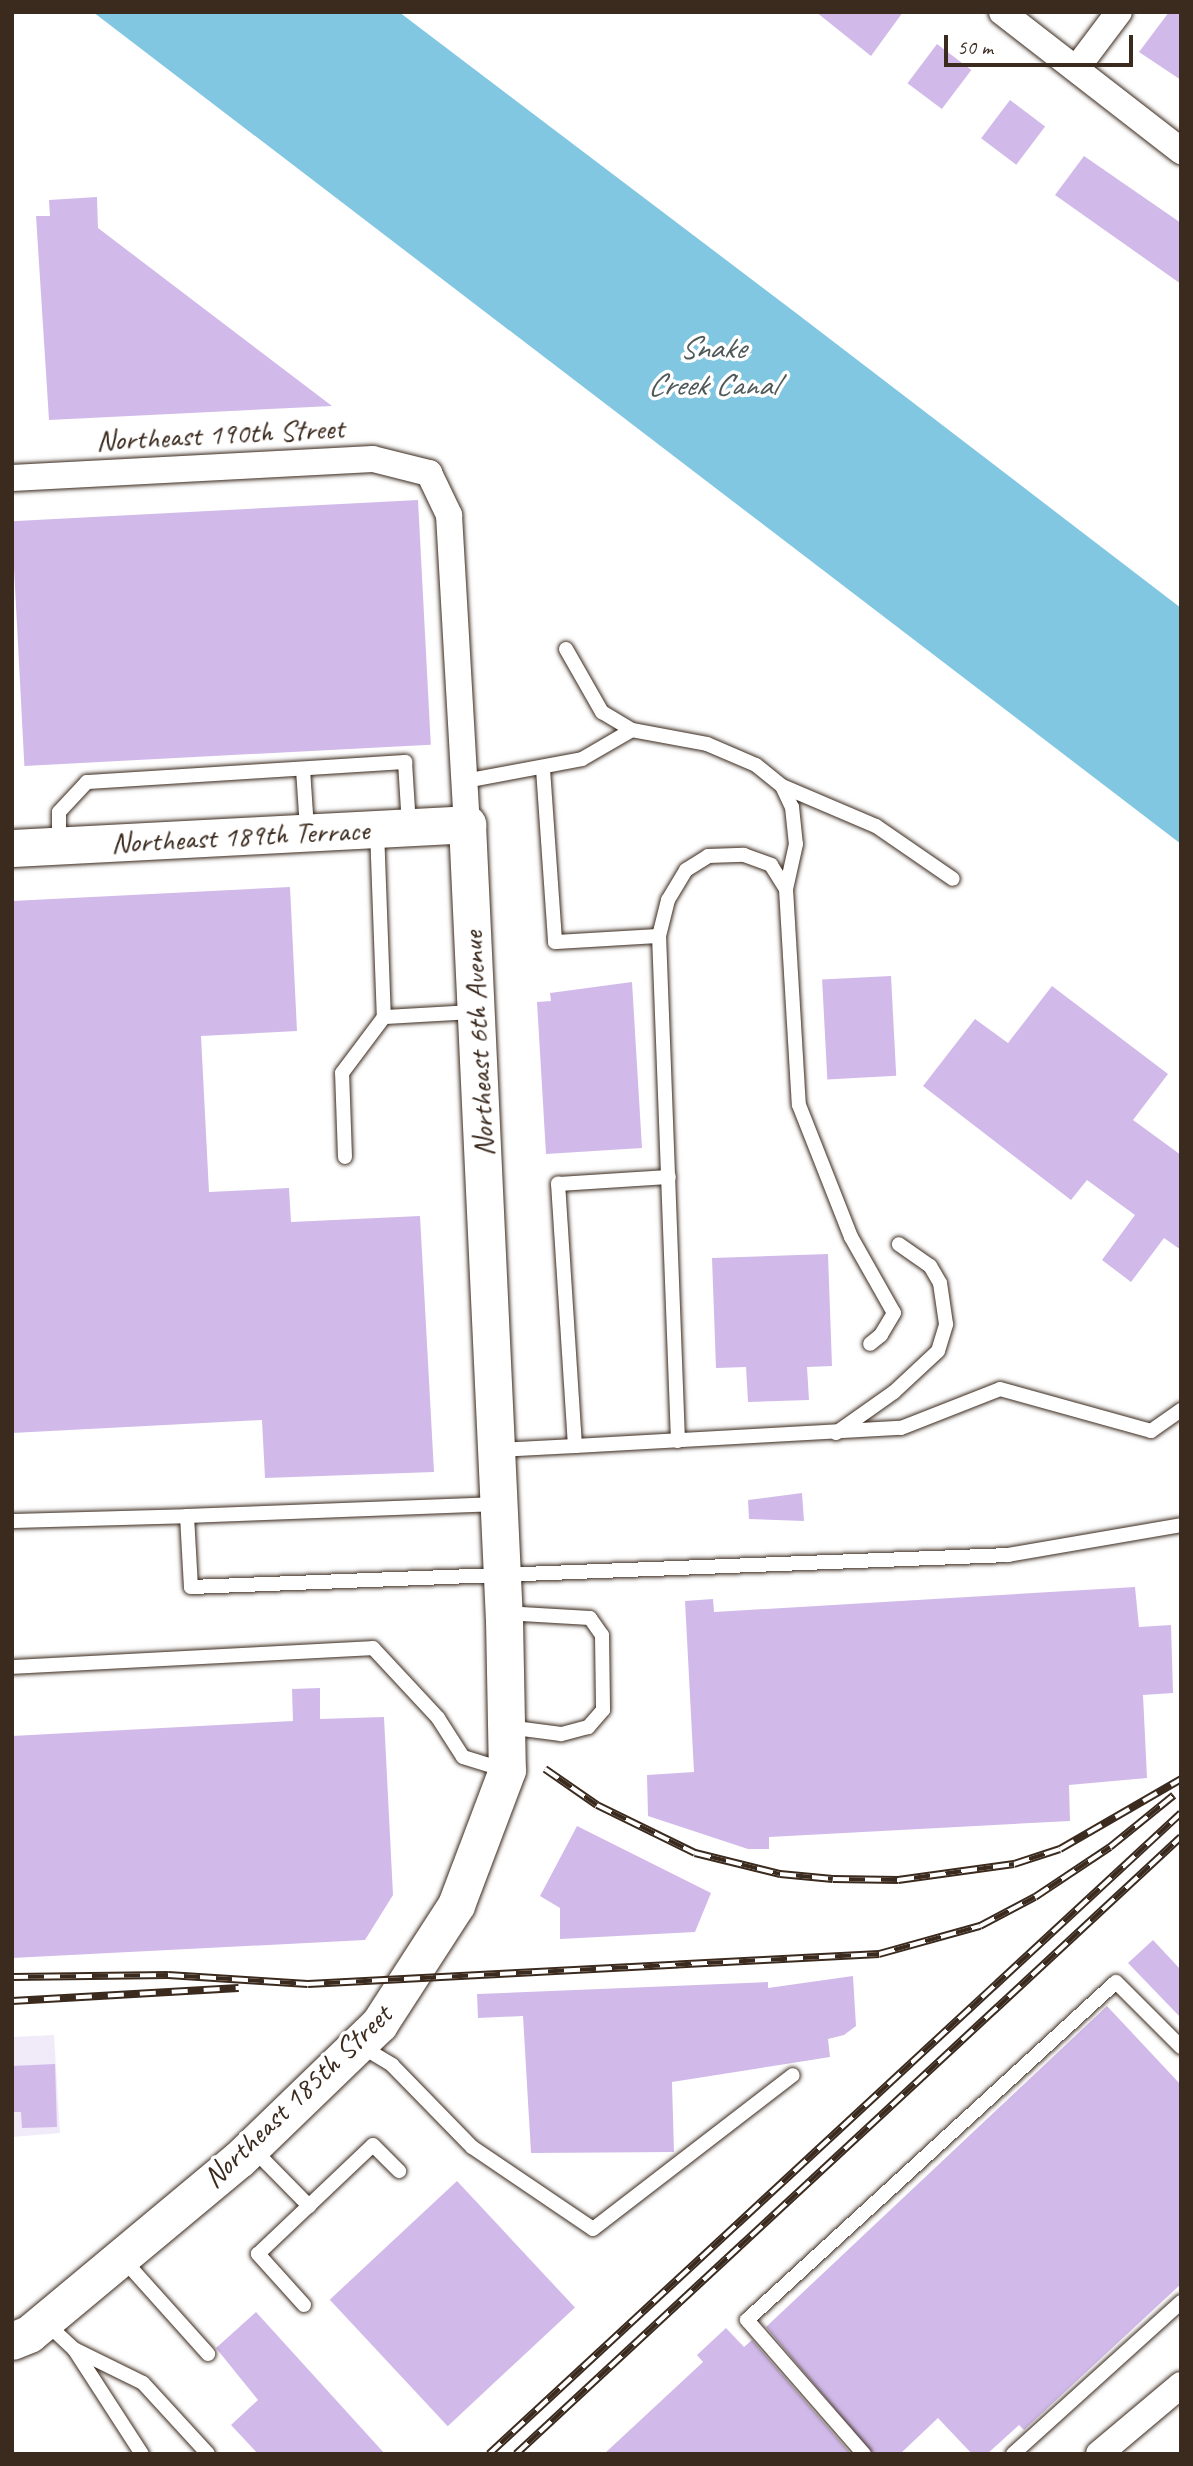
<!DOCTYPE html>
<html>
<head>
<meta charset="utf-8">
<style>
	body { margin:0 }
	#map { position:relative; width:1193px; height:2466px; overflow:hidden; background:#fff; font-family:Caveat,sans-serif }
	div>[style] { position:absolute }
	.built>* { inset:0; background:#f1eaf8 }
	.water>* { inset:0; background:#81c7e2 }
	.building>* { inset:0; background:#d1bae9; transform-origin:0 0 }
	.roads { filter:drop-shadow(0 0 2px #3b2a1e) drop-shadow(0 0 2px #3b2a1e) }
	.lane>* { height:14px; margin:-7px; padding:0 7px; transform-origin:7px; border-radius:7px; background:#fff }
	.street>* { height:26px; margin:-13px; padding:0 13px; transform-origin:13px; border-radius:13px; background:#fff }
	.secondary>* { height:37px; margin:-18.5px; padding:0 18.5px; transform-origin:18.5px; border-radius:18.5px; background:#fff }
	.rail>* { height:8px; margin-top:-4px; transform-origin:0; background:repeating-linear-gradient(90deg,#fff 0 16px,#3b2a1e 0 32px); box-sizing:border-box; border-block:2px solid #3b2a1e }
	span { translate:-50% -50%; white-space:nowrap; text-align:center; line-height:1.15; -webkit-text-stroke:7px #fff; paint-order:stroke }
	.street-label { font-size:30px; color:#3b2a1e }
	.water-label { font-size:32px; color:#505959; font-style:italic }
	.frame { position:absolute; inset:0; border:14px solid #3b2a1e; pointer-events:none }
	.scale { position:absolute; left:944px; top:35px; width:189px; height:32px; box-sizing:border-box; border:4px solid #3b2a1e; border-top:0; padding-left:9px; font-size:21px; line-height:24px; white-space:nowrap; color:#3b2a1e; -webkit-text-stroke:5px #fff; paint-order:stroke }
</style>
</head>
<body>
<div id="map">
	<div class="built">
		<div style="clip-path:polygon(54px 2035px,60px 2133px,12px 2137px,12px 2037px)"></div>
	</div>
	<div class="water">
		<div style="clip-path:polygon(93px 12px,399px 12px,796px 313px,1181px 608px,1181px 844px)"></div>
	</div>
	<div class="building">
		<div style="clip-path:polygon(816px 12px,903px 12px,871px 56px)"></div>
		<div style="clip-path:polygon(1169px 12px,1181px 12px,1181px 80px,1139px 52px)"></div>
		<div style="left:937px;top:44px;width:43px;height:49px;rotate:37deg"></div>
		<div style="left:1010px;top:100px;width:44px;height:48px;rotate:37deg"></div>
		<div style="clip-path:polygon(1084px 156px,1181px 223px,1181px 284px,1055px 195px)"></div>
		<div style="clip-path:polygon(97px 197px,98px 228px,332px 406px,49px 420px,36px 216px,50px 216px,49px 200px)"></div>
		<div style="left:418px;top:500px;width:245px;height:407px;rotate:87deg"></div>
		<div style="clip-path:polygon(290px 887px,297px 1031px,201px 1036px,209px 1192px,289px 1188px,291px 1222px,420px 1216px,434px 1472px,265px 1478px,262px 1420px,12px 1433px,12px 901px)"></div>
		<div style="left:891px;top:976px;width:100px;height:69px;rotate:87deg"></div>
		<div style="clip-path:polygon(632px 982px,642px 1148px,546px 1154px,537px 1002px,551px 1001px,550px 993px)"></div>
		<div style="clip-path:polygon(1052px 986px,1168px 1074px,1133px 1120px,1181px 1155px,1181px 1250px,1164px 1238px,1131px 1282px,1102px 1260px,1135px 1215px,1087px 1180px,1071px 1200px,923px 1086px,975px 1019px,1008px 1043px)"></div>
		<div style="clip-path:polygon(828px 1254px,832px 1366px,807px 1367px,809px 1400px,748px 1402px,746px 1367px,716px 1368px,712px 1258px)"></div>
		<div style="clip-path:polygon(802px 1493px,804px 1521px,749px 1519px,748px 1500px)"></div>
		<div style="clip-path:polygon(1135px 1587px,1139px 1627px,1171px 1625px,1173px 1693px,1143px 1695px,1147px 1778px,1069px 1785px,1070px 1821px,769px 1837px,769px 1849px,748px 1849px,648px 1816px,647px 1775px,694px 1772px,685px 1601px,713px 1599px,714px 1612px)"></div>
		<div style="clip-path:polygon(320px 1688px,320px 1719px,384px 1717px,393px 1895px,365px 1940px,12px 1958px,12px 1736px,293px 1721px,292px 1689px)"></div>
		<div style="clip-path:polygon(577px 1826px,711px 1893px,695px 1932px,560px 1939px,560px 1908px,540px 1896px)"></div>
		<div style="clip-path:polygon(1153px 1940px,1181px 1970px,1181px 2018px,1128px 1963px)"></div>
		<div style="clip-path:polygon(853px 1976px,856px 2026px,844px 2035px,828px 2039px,830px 2057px,672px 2082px,674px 2152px,531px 2153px,523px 2016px,478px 2018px,477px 1994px,768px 1982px,768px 1988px)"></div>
		<div style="clip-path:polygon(1107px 2006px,1181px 2085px,1181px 2284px,1024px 2430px,1019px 2425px,987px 2454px,972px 2454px,938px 2418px,900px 2454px,873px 2454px,766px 2327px)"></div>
		<div style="clip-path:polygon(55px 2064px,57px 2127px,22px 2128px,21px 2112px,14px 2112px,12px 2066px)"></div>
		<div style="left:457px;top:2181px;width:173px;height:174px;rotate:47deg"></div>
		<div style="clip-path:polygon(256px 2312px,385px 2454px,258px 2454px,231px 2425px,258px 2400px,216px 2348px)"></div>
		<div style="clip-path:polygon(726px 2328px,744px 2347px,752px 2340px,851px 2454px,604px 2454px,703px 2362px,697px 2355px)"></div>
	</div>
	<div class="roads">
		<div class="lane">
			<div style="left:566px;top:649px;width:73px;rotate:60.3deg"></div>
			<div style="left:602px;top:712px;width:35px;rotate:31deg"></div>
			<div style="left:632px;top:730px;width:76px;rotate:10.6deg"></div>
			<div style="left:707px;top:744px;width:53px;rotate:23.2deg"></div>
			<div style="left:756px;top:765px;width:33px;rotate:39deg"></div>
			<div style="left:782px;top:786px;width:23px;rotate:65deg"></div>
			<div style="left:792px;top:807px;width:37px;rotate:84deg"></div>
			<div style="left:796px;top:844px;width:46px;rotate:102.5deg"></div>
			<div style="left:303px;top:769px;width:61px;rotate:86.2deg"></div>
			<div style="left:543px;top:769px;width:173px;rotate:86deg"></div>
			<div style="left:555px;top:942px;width:104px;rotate:-3.3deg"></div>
			<div style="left:465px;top:781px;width:119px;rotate:-10.6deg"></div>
			<div style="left:582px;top:759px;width:58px;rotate:-30.1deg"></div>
			<div style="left:782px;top:786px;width:102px;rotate:23.1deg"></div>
			<div style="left:876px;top:826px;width:93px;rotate:34.5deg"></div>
			<div style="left:377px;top:830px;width:187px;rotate:87.9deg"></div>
			<div style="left:384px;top:1017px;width:90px;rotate:-3.2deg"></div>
			<div style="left:59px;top:845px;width:33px;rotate:-90deg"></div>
			<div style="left:59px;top:812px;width:41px;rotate:-47deg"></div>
			<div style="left:87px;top:782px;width:319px;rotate:-3.6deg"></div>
			<div style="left:405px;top:762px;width:64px;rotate:86.4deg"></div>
			<div style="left:345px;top:1157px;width:84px;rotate:-92deg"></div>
			<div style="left:342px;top:1073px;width:70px;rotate:-53.1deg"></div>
			<div style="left:836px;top:1433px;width:71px;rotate:-35.3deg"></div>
			<div style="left:894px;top:1392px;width:60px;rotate:-43deg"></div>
			<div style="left:938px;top:1351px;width:28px;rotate:-73deg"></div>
			<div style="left:946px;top:1324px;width:41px;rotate:-98.3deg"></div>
			<div style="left:940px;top:1283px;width:20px;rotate:-120deg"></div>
			<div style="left:930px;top:1266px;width:38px;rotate:-145deg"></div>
			<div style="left:678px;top:1441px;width:505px;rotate:-92.15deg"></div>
			<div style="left:659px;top:936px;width:37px;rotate:-76deg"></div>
			<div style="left:668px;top:900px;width:35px;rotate:-59deg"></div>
			<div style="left:686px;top:870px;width:26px;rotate:-32deg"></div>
			<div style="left:708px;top:856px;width:36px;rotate:-2deg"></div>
			<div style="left:744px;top:855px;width:29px;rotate:20deg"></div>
			<div style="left:771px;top:865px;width:28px;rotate:58deg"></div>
			<div style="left:786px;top:889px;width:216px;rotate:86.6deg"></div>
			<div style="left:799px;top:1105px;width:142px;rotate:68.5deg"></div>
			<div style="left:851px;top:1237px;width:87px;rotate:60.5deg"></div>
			<div style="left:894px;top:1313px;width:26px;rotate:121deg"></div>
			<div style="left:881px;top:1335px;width:14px;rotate:141deg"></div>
			<div style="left:575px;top:1446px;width:326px;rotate:-3.2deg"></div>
			<div style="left:901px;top:1428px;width:106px;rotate:-21.5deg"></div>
			<div style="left:1000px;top:1389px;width:157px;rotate:15.5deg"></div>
			<div style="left:1151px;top:1431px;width:37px;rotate:-35deg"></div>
			<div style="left:498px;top:1450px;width:77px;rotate:-3deg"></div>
			<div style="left:575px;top:1446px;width:263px;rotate:-93.7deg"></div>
			<div style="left:558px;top:1184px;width:111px;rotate:-3.6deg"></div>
			<div style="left:498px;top:1504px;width:311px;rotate:177.8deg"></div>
			<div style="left:187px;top:1516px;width:71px;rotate:86.8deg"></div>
			<div style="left:191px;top:1587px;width:818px;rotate:-2.24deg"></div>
			<div style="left:1008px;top:1555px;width:176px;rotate:-9.8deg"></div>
			<div style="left:12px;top:1521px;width:175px;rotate:-1.6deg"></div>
			<div style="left:504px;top:1613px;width:86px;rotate:3.3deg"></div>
			<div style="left:590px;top:1618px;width:21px;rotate:55deg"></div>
			<div style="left:602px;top:1635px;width:75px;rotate:89.2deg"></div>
			<div style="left:603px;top:1710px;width:23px;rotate:131deg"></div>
			<div style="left:588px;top:1727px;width:28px;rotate:165deg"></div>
			<div style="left:561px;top:1734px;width:54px;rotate:-172.6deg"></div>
			<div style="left:12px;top:1667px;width:361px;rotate:-3deg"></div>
			<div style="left:373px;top:1648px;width:96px;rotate:47.1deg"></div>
			<div style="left:438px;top:1718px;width:46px;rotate:57.3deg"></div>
			<div style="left:463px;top:1757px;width:44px;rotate:17.2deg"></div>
			<div style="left:359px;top:2045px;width:39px;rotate:31deg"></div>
			<div style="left:392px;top:2065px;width:115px;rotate:45.7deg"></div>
			<div style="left:472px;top:2147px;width:146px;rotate:34.1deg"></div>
			<div style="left:593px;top:2229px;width:252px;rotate:-37.6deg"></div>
			<div style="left:251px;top:2147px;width:83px;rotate:45.5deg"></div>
			<div style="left:122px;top:2258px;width:129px;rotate:48.1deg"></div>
			<div style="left:304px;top:2305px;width:69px;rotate:-132deg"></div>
			<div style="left:258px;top:2254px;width:158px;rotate:-43.5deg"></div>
			<div style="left:373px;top:2145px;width:37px;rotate:45deg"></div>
			<div style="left:45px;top:2322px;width:40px;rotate:43deg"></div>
			<div style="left:74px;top:2349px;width:125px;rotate:57.1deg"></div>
			<div style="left:74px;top:2349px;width:77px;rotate:26.2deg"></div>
			<div style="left:143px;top:2383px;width:96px;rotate:47.5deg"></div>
			<div style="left:864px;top:2454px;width:178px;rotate:-131.1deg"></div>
			<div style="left:747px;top:2320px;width:500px;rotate:-42.49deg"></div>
			<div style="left:1116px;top:1982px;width:92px;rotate:45deg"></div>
			<div style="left:1013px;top:2454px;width:227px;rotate:-42.1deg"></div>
		</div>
		<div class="street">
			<div style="left:1002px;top:12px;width:227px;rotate:37.8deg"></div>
			<div style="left:1076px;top:69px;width:71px;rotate:-53deg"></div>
			<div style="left:12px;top:478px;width:361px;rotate:-3deg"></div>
			<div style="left:373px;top:459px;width:58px;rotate:14deg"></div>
			<div style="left:429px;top:473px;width:47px;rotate:64.5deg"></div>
			<div style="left:449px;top:515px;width:310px;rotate:86.7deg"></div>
			<div style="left:1099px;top:2454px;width:107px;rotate:-40.1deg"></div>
		</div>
		<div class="secondary">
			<div style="left:12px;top:848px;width:456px;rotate:-3deg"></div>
			<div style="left:467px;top:824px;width:796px;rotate:87.34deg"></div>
			<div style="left:504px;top:1619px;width:151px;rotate:88.9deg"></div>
			<div style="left:507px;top:1770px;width:144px;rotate:110.7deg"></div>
			<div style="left:456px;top:1905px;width:142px;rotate:122.9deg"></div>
			<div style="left:379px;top:2024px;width:194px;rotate:136deg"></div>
			<div style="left:239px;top:2159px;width:273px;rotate:140.2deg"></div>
			<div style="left:29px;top:2334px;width:18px;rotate:158deg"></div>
		</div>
	</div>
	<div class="rail">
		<div style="left:545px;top:1769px;width:63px;rotate:34.7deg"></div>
		<div style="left:597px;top:1805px;width:109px;rotate:26.1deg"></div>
		<div style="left:695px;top:1853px;width:88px;rotate:13.9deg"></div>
		<div style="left:780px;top:1874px;width:53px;rotate:5.4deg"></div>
		<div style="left:833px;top:1879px;width:65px;rotate:0.9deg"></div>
		<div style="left:898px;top:1880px;width:117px;rotate:-7.9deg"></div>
		<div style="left:1014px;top:1864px;width:48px;rotate:-18.1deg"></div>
		<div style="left:1060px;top:1849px;width:140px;rotate:-30deg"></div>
		<div style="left:12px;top:1977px;width:156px;rotate:-0.7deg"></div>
		<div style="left:168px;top:1975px;width:140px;rotate:3.7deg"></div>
		<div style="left:308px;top:1984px;width:572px;rotate:-3.01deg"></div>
		<div style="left:879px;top:1954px;width:105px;rotate:-15.5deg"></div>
		<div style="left:980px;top:1926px;width:62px;rotate:-27.8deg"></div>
		<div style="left:1035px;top:1897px;width:90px;rotate:-33.7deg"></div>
		<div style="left:1110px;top:1847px;width:82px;rotate:-39.1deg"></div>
		<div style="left:12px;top:2001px;width:227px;rotate:-3.3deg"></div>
		<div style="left:489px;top:2454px;width:943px;rotate:-42.81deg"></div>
		<div style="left:516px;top:2454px;width:907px;rotate:-42.86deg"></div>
	</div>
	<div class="street-label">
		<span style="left:220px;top:434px;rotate:-3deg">Northeast 190th Street</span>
		<span style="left:240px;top:836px;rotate:-3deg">Northeast 189th Terrace</span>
		<span style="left:478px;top:1044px;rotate:-93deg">Northeast 6th Avenue</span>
		<span style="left:297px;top:2096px;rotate:-44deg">Northeast 185th Street</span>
	</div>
	<div class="water-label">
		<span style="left:712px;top:367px">Snake<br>Creek Canal</span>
	</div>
	<div class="frame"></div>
	<div class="scale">50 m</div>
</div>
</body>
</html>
